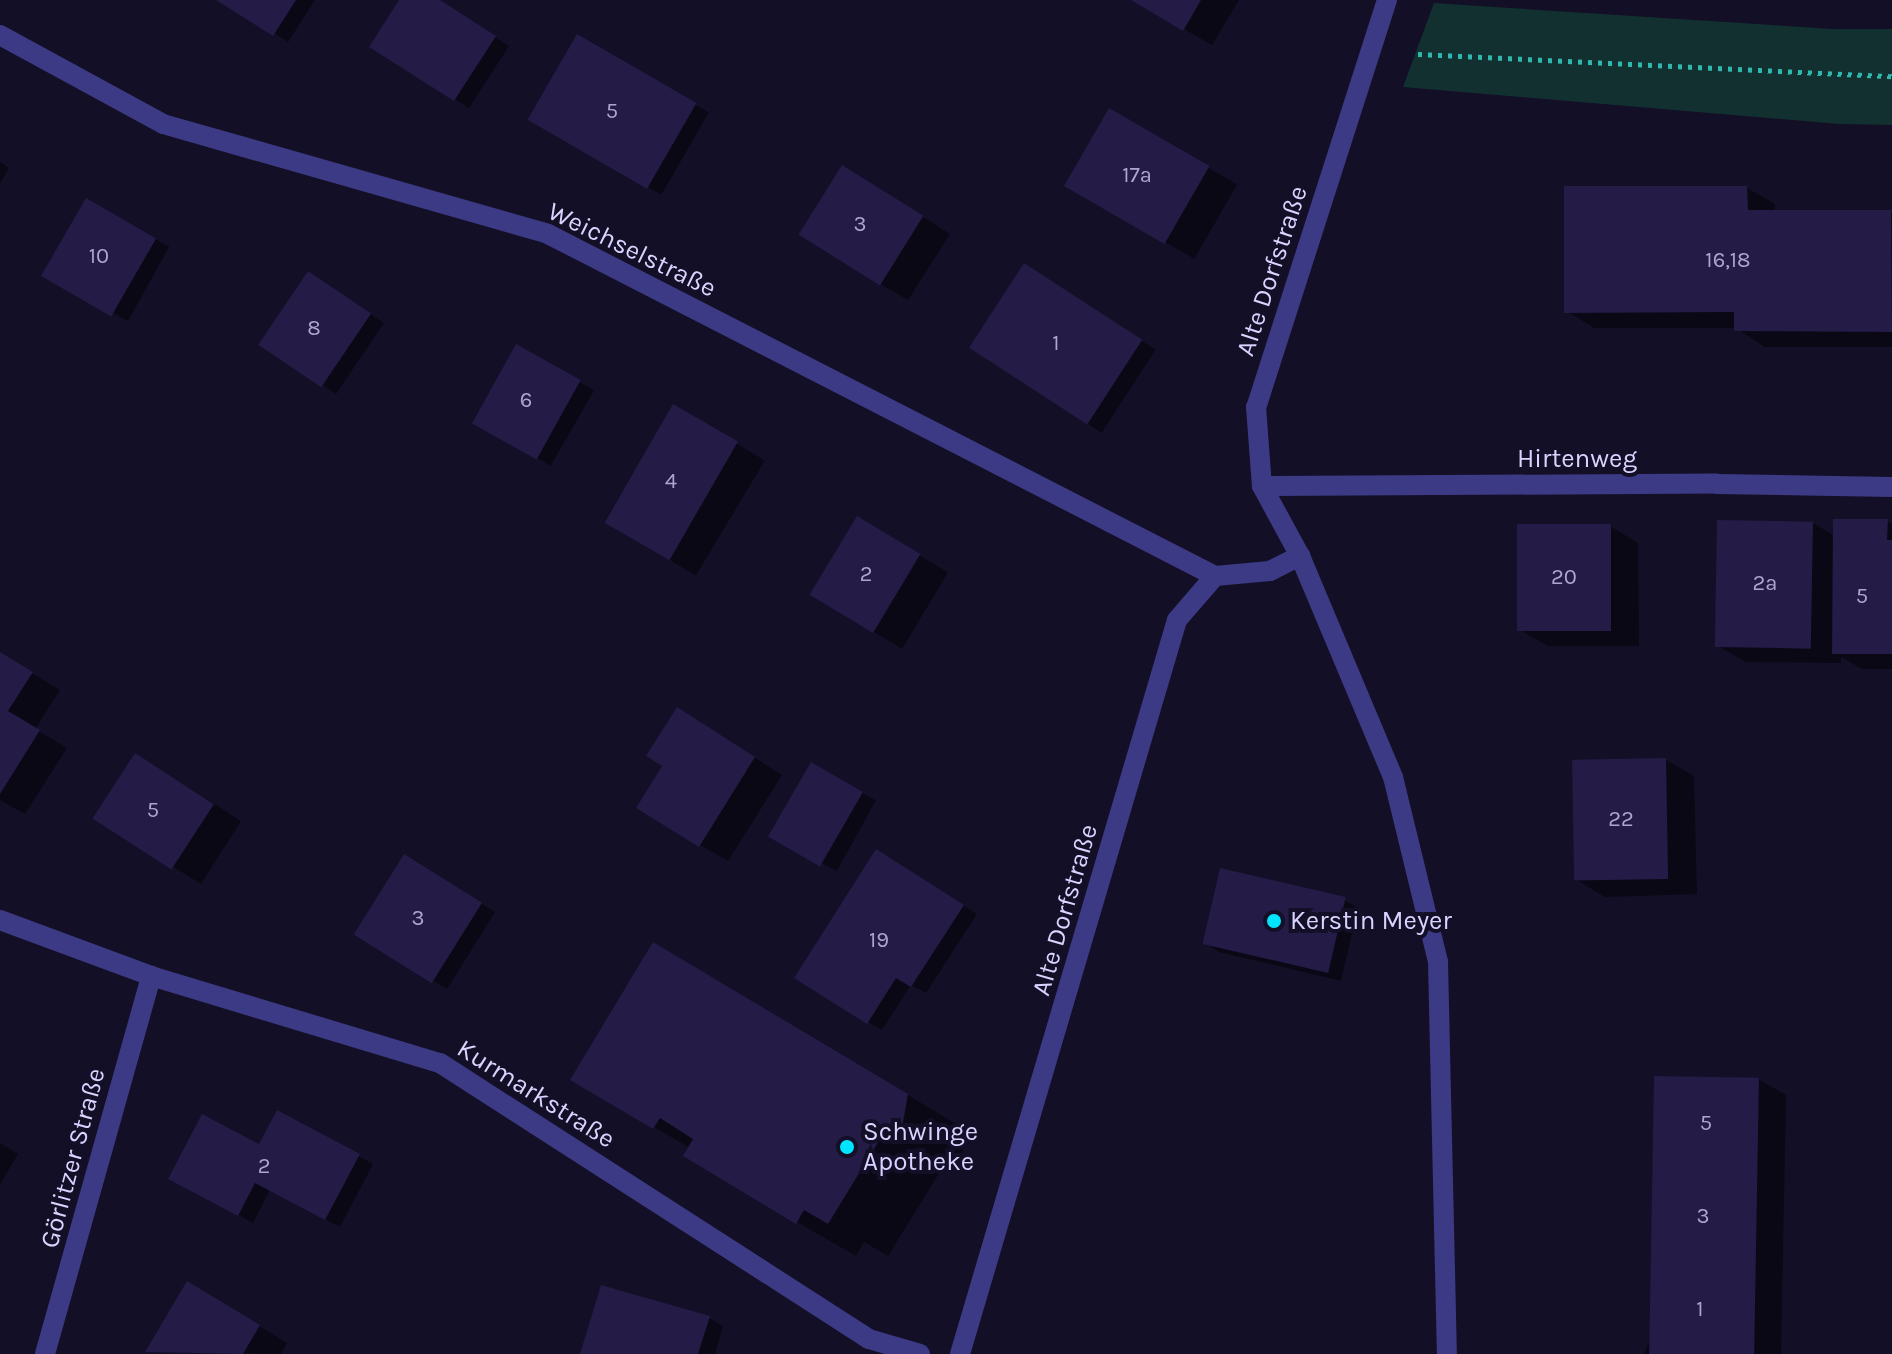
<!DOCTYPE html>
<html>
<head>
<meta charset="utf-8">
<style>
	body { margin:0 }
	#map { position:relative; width:1892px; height:1354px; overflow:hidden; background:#130f26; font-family:Karla,sans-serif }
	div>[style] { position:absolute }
	.green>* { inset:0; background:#12302f }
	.shadow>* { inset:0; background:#0007; transform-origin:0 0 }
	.building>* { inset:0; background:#241b47; transform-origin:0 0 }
	.path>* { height:5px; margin-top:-2.5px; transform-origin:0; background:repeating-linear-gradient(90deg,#2fb8b0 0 4px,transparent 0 10px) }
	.minor>* { height:20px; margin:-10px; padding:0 10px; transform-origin:10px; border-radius:10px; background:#3d3a85 }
	.dots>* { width:22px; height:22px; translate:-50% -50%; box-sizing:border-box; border:4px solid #130f26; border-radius:50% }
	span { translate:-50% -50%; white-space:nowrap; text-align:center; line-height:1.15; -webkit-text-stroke:8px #130f26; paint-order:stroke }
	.number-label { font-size:22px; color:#aca6d1 }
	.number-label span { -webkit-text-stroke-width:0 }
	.street-label { font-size:26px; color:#d9d4ff }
	.poi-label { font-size:26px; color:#d9d4ff }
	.left { translate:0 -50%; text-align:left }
</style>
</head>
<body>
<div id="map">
	<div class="green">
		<div style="clip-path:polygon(1434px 3px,1832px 29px,1892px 29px,1892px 125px,1839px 124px,1403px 87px)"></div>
	</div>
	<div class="shadow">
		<div style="clip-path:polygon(220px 0,315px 0,288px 42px)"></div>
		<div style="clip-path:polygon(402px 0,438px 0,509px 46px,469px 108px,372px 46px)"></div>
		<div style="clip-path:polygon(1134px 0,1239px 0,1212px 45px)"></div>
		<div style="left:578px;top:37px;width:151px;height:95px;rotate:30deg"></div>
		<div style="left:1110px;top:111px;width:147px;height:86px;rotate:30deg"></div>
		<div style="clip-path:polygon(0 162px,9px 168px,0 183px)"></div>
		<div style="clip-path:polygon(871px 184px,950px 234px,908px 300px,880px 284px)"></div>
		<div style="clip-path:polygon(1747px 188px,1775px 204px,1775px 212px,1892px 213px,1892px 347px,1765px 347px,1736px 328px,1594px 328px,1566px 311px)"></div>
		<div style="left:87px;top:201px;width:94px;height:85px;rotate:29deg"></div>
		<div style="left:1039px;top:274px;width:139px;height:99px;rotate:33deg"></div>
		<div style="clip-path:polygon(323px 282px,384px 323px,336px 394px,261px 344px)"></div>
		<div style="left:517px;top:346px;width:89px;height:87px;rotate:30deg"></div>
		<div style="left:674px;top:406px;width:106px;height:134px;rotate:31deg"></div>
		<div style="left:857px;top:518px;width:106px;height:89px;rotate:31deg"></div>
		<div style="clip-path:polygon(1887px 521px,1892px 524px,1892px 669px,1862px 669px,1841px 657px,1841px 663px,1746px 662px,1718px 646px,1813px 523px,1835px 536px)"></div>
		<div style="clip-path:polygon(1610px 526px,1638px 543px,1639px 646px,1548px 646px,1520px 630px)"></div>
		<div style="clip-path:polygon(0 654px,60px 690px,35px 729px,67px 748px,25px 814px,0 800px)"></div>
		<div style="clip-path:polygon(705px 726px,782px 775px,728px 861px,700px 845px)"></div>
		<div style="clip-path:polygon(1666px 760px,1694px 776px,1697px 894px,1605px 897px,1577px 880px)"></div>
		<div style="left:812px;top:765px;width:73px;height:81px;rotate:29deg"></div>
		<div style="clip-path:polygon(164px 772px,241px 821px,201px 884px,96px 819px)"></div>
		<div style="clip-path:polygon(890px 860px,977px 914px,926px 993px,911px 985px,882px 1030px,868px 1022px)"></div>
		<div style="clip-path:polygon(419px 865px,495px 912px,447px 989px,433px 981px)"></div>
		<div style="clip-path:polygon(1344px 900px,1358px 908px,1341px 981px,1219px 952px,1205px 943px)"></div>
		<div style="clip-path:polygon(713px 978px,966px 1130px,960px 1166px,948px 1159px,888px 1256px,864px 1242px,856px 1256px,797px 1222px,690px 1148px,572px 1079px)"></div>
		<div style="clip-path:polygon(1758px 1079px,1786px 1095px,1781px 1354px,1644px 1354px)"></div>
		<div style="clip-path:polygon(278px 1113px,373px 1164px,340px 1227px,270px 1190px,253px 1223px,185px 1186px,260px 1146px)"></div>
		<div style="clip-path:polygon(0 1143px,18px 1154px,0 1184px)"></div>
		<div style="clip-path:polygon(216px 1300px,287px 1343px,281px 1354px,148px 1351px)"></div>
		<div style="clip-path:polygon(709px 1318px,723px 1326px,715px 1354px,582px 1354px)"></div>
	</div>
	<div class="building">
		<div style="clip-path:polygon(216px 0,296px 0,273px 36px)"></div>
		<div style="clip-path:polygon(399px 0,440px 0,496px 36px,454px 101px,369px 47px)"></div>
		<div style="clip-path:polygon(1131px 0,1201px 0,1183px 31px)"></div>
		<div style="left:577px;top:34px;width:138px;height:99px;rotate:30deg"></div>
		<div style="left:1109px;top:108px;width:116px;height:90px;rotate:30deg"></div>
		<div style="left:842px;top:165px;width:96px;height:82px;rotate:32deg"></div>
		<div style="clip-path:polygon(1564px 186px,1747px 186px,1748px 210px,1891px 210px,1892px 332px,1734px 331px,1734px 312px,1564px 313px)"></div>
		<div style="left:86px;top:198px;width:81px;height:90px;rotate:30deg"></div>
		<div style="left:1024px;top:263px;width:141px;height:101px;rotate:33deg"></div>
		<div style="left:308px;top:271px;width:76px;height:89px;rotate:34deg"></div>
		<div style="left:516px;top:344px;width:74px;height:91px;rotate:29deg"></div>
		<div style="left:673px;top:404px;width:75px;height:137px;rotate:30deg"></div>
		<div style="left:857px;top:516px;width:74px;height:92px;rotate:31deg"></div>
		<div style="clip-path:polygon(1833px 519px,1888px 519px,1887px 540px,1892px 540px,1892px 654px,1832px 654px)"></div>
		<div style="left:1717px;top:520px;width:96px;height:127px;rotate:1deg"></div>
		<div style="left:1611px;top:524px;width:107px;height:94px;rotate:90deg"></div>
		<div style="clip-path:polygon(0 652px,33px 672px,8px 711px,40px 730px,0 794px)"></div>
		<div style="clip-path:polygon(677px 707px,755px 757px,699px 847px,636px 808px,662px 766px,646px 756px)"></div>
		<div style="left:135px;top:753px;width:94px;height:78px;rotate:33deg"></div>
		<div style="left:1666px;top:758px;width:121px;height:94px;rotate:89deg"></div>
		<div style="left:811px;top:762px;width:60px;height:86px;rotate:30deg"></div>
		<div style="clip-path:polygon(876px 849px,964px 905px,911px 987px,896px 978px,867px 1024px,794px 978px)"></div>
		<div style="left:404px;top:854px;width:92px;height:95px;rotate:32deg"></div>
		<div style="left:1220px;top:868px;width:129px;height:78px;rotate:13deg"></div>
		<div style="clip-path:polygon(653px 942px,908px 1094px,901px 1134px,888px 1126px,828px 1224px,804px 1210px,796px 1224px,683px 1156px,693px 1139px,660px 1118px,653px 1129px,570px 1080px)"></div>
		<div style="left:1654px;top:1076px;width:105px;height:278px;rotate:1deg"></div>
		<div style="clip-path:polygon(277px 1110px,360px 1154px,325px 1220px,255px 1183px,238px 1216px,168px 1179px,202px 1114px,259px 1144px)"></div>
		<div style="clip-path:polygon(187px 1281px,260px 1325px,243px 1354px,145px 1352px)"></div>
		<div style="clip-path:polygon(601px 1285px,710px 1316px,698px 1354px,580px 1354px)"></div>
	</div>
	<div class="path">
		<div style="left:1418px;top:54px;width:475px;rotate:2.7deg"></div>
	</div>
	<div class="minor">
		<div style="left:1387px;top:0;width:428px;rotate:107.8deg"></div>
		<div style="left:1256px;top:407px;width:79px;rotate:85.7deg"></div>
		<div style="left:1262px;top:486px;width:80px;rotate:61.5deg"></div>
		<div style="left:1300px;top:556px;width:240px;rotate:67.2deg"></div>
		<div style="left:1393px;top:777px;width:190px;rotate:76.3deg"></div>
		<div style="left:1438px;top:962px;width:392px;rotate:88.7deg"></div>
		<div style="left:0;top:35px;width:186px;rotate:28.6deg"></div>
		<div style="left:163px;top:124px;width:400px;rotate:15.9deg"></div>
		<div style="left:548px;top:234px;width:750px;rotate:27.15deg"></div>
		<div style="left:1262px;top:486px;width:455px;rotate:-0.3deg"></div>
		<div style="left:1717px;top:484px;width:175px;rotate:1deg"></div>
		<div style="left:0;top:920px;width:161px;rotate:20.3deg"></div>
		<div style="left:151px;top:976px;width:302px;rotate:16.8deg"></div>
		<div style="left:440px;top:1063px;width:510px;rotate:32.76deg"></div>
		<div style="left:869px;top:1339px;width:53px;rotate:16.4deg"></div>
		<div style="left:45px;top:1354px;width:393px;rotate:-74.3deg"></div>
		<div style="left:960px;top:1354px;width:765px;rotate:-73.53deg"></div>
		<div style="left:1177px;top:620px;width:58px;rotate:-49.2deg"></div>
		<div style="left:1215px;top:576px;width:55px;rotate:-5.2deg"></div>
		<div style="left:1270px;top:571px;width:34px;rotate:-27deg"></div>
	</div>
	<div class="dots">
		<div style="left:1274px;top:921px;background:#00e5ff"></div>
		<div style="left:847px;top:1147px;background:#00e5ff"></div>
	</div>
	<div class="number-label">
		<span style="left:612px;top:112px">5</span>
		<span style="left:1137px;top:176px">17a</span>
		<span style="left:860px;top:225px">3</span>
		<span style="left:99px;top:257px">10</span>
		<span style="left:1728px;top:261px">16,18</span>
		<span style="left:314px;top:329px">8</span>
		<span style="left:1056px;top:344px">1</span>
		<span style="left:526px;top:401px">6</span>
		<span style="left:671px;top:482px">4</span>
		<span style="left:866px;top:575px">2</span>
		<span style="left:1564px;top:578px">20</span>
		<span style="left:1765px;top:584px">2a</span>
		<span style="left:1862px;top:597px">5</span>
		<span style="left:153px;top:811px">5</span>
		<span style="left:1621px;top:820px">22</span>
		<span style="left:418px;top:919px">3</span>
		<span style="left:879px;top:941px">19</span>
		<span style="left:1706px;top:1124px">5</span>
		<span style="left:264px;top:1167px">2</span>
		<span style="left:1703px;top:1217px">3</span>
		<span style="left:1700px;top:1310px">1</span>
	</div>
	<div class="street-label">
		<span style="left:632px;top:250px;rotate:26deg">Weichselstraße</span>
		<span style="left:1272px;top:271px;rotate:-72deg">Alte Dorfstraße</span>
		<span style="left:1577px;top:459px">Hirtenweg</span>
		<span style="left:1065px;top:910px;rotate:-74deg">Alte Dorfstraße</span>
		<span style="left:536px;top:1094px;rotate:32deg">Kurmarkstraße</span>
		<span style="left:73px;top:1158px;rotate:-75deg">Görlitzer Straße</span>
	</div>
	<div class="poi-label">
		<span class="left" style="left:1290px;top:921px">Kerstin Meyer</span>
		<span class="left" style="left:863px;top:1147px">Schwinge<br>Apotheke</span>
	</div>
</div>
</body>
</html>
